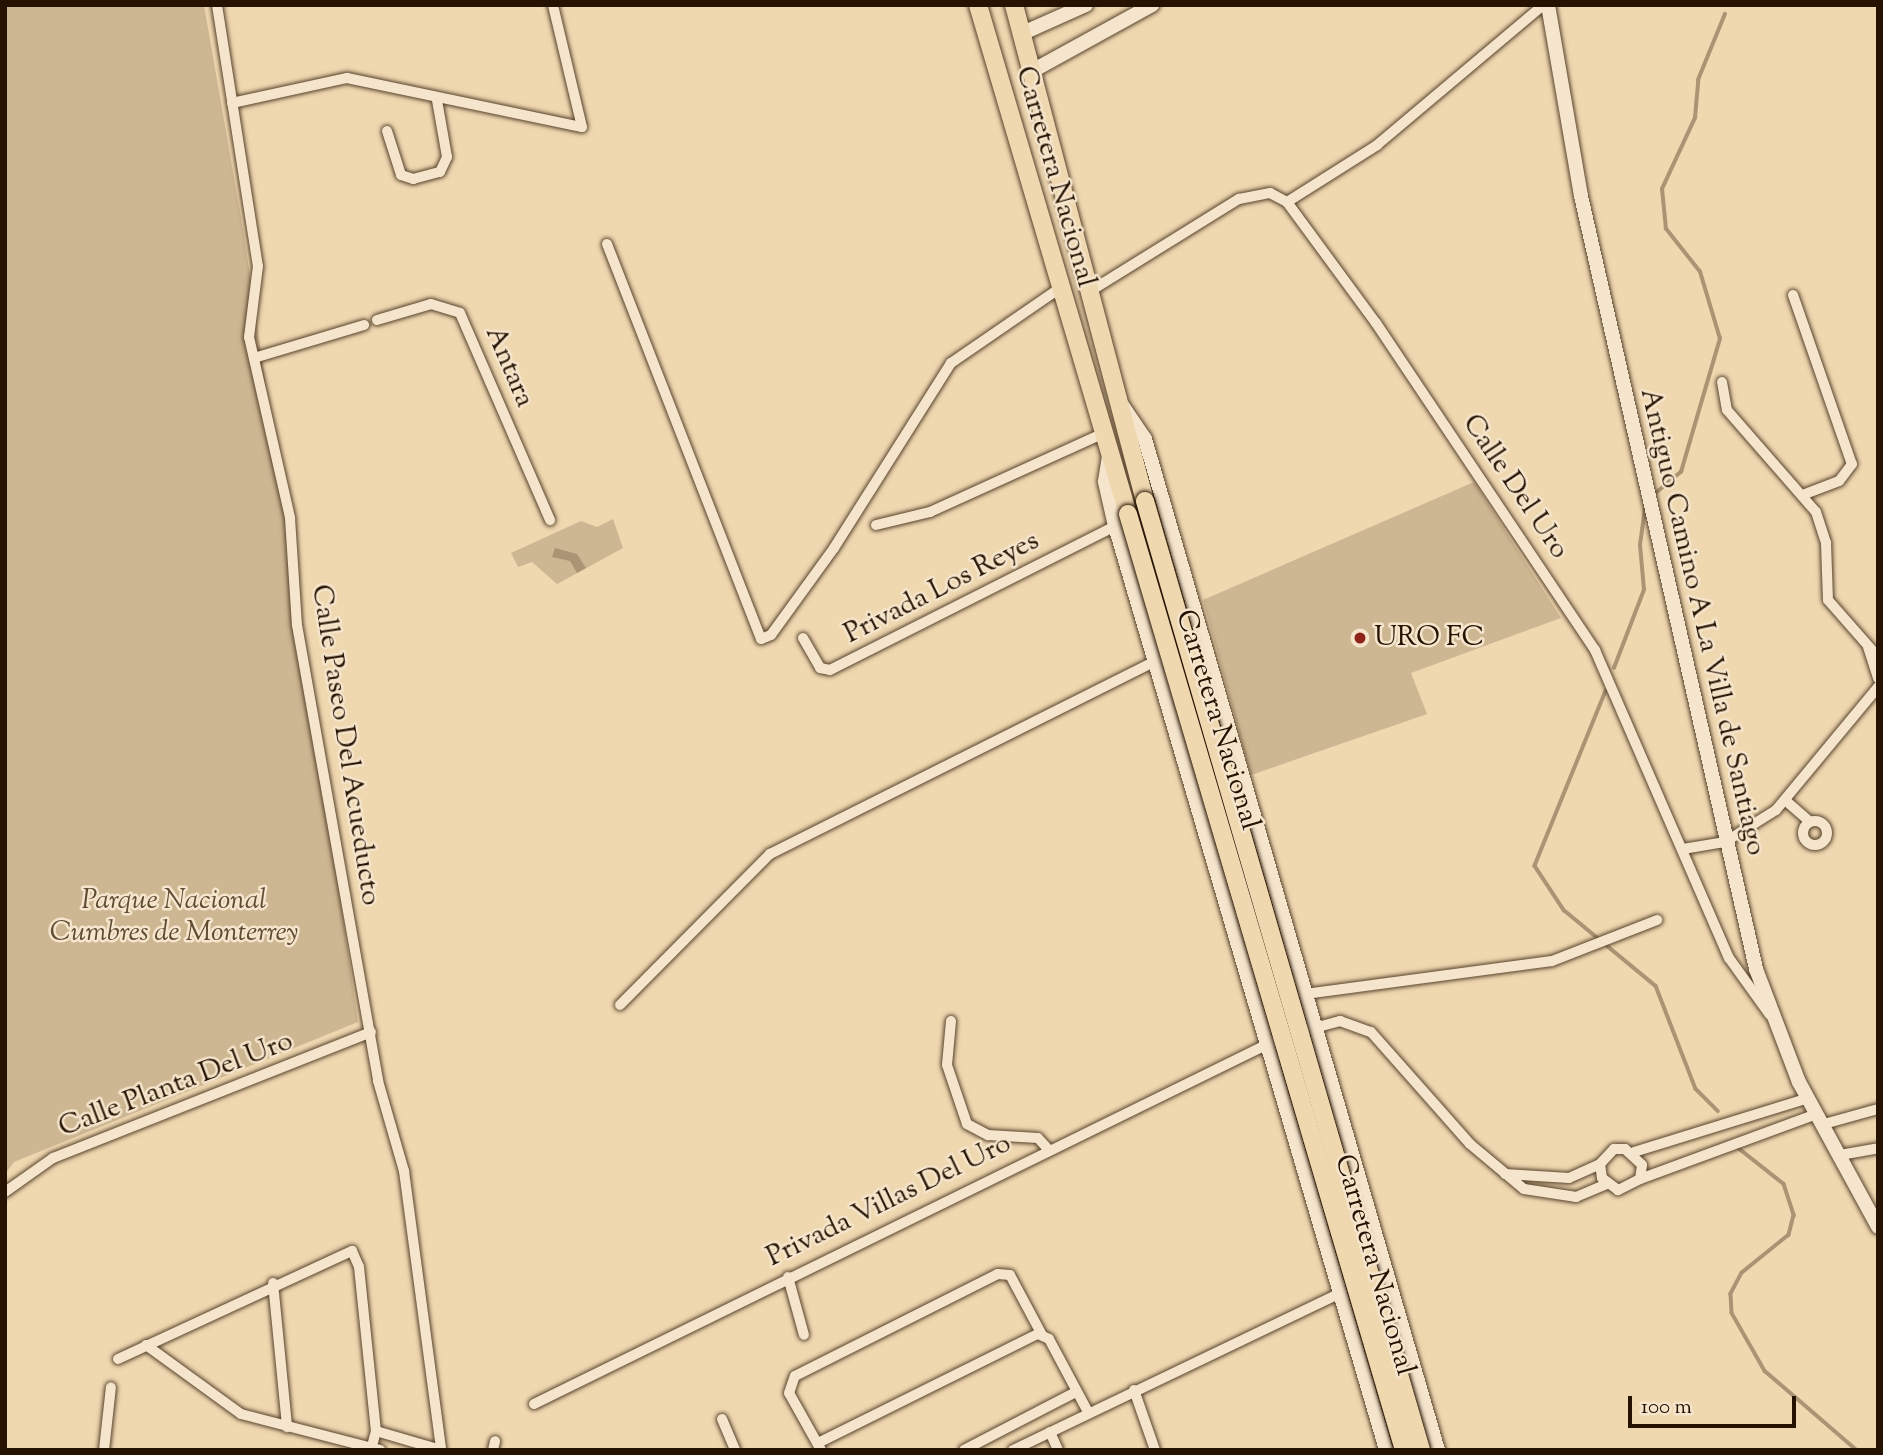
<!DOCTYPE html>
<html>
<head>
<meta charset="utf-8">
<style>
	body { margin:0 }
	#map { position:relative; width:1883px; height:1455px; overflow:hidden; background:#efd7b0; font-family:"Sorts Mill Goudy",serif }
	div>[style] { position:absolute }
	.green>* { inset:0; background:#cdb692 }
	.water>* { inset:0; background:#aa9474 }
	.stream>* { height:3.5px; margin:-1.75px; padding:0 1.75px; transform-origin:1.75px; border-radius:1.75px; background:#aa9474 }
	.roads { filter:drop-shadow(0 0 2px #58432c) drop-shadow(0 0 2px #58432c) }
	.street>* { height:10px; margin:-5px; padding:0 5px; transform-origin:5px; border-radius:5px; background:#f5e5cc }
	.street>.ring { margin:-5px; padding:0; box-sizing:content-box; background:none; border:10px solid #f5e5cc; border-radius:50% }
	.secondary>* { height:14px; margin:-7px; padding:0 7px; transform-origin:7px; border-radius:7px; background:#f5e5cc }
	.highway>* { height:18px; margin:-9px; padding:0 9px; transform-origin:9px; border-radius:9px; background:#efd7b0 }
	.bridges { filter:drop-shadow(0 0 2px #251200) drop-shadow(0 0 2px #251200) }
	.highway-bridge>* { height:18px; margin:-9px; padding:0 9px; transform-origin:9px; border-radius:9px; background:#efd7b0 }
	.dots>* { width:19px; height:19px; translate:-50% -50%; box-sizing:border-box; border:4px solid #f5e5cc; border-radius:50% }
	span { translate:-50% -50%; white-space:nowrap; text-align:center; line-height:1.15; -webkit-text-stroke:5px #f5e5cc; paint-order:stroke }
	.street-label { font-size:28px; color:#251200 }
	.poi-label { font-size:28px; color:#251200 }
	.left { translate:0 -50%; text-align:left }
	.park-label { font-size:28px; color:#604b33; font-style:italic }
	.frame { position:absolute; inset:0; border:7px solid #251200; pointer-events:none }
	.scale { position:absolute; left:1628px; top:1396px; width:168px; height:32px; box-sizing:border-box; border:4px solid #251200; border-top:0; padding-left:9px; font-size:21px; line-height:24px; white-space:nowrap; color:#251200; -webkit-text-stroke:5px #f5e5cc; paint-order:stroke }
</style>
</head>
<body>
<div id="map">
	<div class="green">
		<div style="clip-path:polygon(5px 5px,204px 5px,244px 235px,358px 1022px,14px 1162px,5px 1174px)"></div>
		<div style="clip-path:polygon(1474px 482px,1561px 618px,1411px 673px,1427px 714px,1251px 775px,1203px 600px)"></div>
		<div style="clip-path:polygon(613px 519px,623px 548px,557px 584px,532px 562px,518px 567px,511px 553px,581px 521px,597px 527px)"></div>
	</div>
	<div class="water">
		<div style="clip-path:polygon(555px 548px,577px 554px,586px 568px,577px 573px,570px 561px,552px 557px)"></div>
	</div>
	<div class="stream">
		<div style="left:1652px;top:496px;width:38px;rotate:-40deg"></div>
		<div style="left:1681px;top:472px;width:139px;rotate:-73.7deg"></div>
		<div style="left:1720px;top:339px;width:70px;rotate:-106.6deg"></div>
		<div style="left:1700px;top:272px;width:55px;rotate:-128.3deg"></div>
		<div style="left:1666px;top:229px;width:40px;rotate:-95.7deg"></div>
		<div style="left:1662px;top:189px;width:78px;rotate:-65.1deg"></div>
		<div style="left:1695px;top:118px;width:38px;rotate:-85deg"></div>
		<div style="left:1698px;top:80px;width:71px;rotate:-67.8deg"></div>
		<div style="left:1614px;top:668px;width:84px;rotate:-69deg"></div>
		<div style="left:1644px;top:590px;width:45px;rotate:-95.1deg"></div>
		<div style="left:1640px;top:545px;width:44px;rotate:-82.2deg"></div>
		<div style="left:1606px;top:691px;width:189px;rotate:112.1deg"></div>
		<div style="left:1535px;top:866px;width:53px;rotate:56.6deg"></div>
		<div style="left:1564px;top:910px;width:119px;rotate:39.6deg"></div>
		<div style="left:1656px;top:986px;width:110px;rotate:68.8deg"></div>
		<div style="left:1696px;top:1089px;width:31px;rotate:45deg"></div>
		<div style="left:1736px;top:1146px;width:61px;rotate:38.4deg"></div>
		<div style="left:1784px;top:1184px;width:33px;rotate:72deg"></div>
		<div style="left:1794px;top:1215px;width:21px;rotate:104deg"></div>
		<div style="left:1789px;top:1235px;width:60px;rotate:141deg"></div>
		<div style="left:1742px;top:1273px;width:24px;rotate:118deg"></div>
		<div style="left:1731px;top:1294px;width:19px;rotate:87deg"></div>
		<div style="left:1732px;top:1313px;width:67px;rotate:60.4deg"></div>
		<div style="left:1765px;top:1371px;width:121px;rotate:40.7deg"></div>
	</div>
	<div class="roads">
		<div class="street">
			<div style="left:217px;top:5px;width:264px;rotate:81.1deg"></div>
			<div style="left:258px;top:266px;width:72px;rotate:97.2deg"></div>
			<div style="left:249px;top:337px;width:186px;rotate:77.2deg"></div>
			<div style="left:290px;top:518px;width:107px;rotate:86.3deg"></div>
			<div style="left:297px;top:625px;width:463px;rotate:79.9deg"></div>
			<div style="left:378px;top:1081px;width:94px;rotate:73.9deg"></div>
			<div style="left:404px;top:1171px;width:281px;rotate:82.4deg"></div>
			<div style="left:232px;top:103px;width:118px;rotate:-12.3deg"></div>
			<div style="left:347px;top:78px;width:240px;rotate:11.8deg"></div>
			<div style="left:582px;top:127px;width:125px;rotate:-103.4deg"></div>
			<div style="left:387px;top:131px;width:46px;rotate:72.3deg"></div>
			<div style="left:401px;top:175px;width:13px;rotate:18deg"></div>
			<div style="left:413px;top:179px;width:28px;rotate:-15deg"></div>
			<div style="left:440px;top:172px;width:17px;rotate:-65deg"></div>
			<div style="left:447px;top:157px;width:58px;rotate:-100deg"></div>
			<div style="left:1287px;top:202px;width:107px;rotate:-32.3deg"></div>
			<div style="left:1377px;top:145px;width:217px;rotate:-40.1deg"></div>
			<div style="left:607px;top:244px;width:424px;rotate:68.7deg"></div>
			<div style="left:761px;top:639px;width:11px;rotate:-22deg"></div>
			<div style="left:771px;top:635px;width:107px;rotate:-54.1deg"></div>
			<div style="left:834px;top:548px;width:219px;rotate:-57.7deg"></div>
			<div style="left:951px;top:363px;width:132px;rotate:-34.5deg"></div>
			<div style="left:1092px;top:290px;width:173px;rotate:-31.8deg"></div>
			<div style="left:1239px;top:199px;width:32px;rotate:-11deg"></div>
			<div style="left:1270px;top:193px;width:19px;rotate:28deg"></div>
			<div style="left:1287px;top:202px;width:150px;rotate:53.7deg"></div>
			<div style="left:1376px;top:323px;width:394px;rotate:56.2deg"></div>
			<div style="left:1595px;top:650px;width:336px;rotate:66.5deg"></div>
			<div style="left:1729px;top:958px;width:70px;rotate:54.3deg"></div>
			<div style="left:1793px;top:295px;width:179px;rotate:70.8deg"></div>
			<div style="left:1852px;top:464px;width:21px;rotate:127deg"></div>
			<div style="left:1839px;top:481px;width:36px;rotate:159deg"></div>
			<div style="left:377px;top:320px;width:56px;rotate:-16.5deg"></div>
			<div style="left:431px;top:304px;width:30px;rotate:17deg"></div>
			<div style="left:460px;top:313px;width:226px;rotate:66.5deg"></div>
			<div style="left:254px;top:358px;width:115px;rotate:-16.7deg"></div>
			<div style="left:1722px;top:382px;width:28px;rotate:80deg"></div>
			<div style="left:1727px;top:410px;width:135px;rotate:48.9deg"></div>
			<div style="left:1816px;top:512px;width:33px;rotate:72deg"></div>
			<div style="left:1826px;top:543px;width:57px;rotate:88deg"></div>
			<div style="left:1828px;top:600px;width:76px;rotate:48.7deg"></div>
			<div style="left:876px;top:525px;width:56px;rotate:-13.5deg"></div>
			<div style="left:930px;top:512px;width:189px;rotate:-24.4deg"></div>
			<div style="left:803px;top:638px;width:34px;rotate:60deg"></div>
			<div style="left:820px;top:668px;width:10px;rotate:11deg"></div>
			<div style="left:830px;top:670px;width:319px;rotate:-26.8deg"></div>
			<div style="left:1868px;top:647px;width:33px;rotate:72deg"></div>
			<div style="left:1785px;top:800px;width:33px;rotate:41deg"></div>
			<div class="ring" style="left:1803px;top:821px;width:14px;height:14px"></div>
			<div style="left:1683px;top:849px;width:43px;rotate:-9.5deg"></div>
			<div style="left:1725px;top:842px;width:60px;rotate:-32.1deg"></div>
			<div style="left:1776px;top:810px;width:160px;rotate:-50.3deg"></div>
			<div style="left:1305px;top:994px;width:249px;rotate:-7.6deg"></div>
			<div style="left:1552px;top:961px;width:113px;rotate:-21.3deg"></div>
			<div style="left:620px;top:1005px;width:213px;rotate:-45.2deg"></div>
			<div style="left:770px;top:854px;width:429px;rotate:-26.6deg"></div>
			<div style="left:951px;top:1021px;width:44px;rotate:95.2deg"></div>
			<div style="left:947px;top:1065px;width:62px;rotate:71.3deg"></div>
			<div style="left:967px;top:1124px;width:24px;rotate:28deg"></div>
			<div style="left:988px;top:1135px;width:50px;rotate:3.4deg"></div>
			<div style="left:1038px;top:1138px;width:15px;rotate:48deg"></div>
			<div style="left:1296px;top:1033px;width:46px;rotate:-15.3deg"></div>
			<div style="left:1340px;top:1021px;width:33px;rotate:20deg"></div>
			<div style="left:1371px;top:1032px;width:149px;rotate:48.5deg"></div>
			<div style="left:1470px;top:1144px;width:70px;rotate:39.8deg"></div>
			<div style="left:1524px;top:1189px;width:53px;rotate:8.7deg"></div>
			<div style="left:1576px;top:1197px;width:33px;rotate:-23deg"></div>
			<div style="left:1824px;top:1124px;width:56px;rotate:-15.5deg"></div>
			<div style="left:1634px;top:1152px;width:182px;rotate:-17.2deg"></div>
			<div style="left:1840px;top:1155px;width:39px;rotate:-10deg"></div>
			<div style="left:1505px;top:1174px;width:64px;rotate:3.6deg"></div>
			<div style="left:1569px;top:1178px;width:34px;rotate:-24deg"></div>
			<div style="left:1600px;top:1164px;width:21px;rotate:-47deg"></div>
			<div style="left:1614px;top:1149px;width:11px"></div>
			<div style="left:1625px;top:1149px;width:23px;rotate:43deg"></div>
			<div style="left:1642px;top:1165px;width:14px;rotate:98deg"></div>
			<div style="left:1640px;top:1179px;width:25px;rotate:153deg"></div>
			<div style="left:1618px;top:1190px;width:20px;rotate:-143deg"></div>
			<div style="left:1602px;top:1178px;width:14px;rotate:-98deg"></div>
			<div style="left:1640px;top:1179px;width:189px;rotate:-20.2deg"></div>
			<div style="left:5px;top:1192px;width:59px;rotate:-35.3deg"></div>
			<div style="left:53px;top:1158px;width:342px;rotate:-21.6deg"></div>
			<div style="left:788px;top:1277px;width:60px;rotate:74.6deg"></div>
			<div style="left:273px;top:1283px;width:145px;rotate:84.4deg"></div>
			<div style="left:146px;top:1345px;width:117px;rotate:36deg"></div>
			<div style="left:241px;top:1414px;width:144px;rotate:14.5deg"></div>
			<div style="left:118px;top:1359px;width:258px;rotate:-24.8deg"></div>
			<div style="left:352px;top:1251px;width:17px;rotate:66deg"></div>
			<div style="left:359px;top:1267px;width:165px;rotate:84.1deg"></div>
			<div style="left:376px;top:1431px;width:16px;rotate:105deg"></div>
			<div style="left:1134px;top:1390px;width:64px;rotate:70.7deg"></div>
			<div style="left:534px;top:1404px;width:822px;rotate:-26.13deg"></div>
			<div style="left:722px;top:1419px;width:34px;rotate:67deg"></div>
			<div style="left:376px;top:1431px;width:68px;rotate:16.3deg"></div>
			<div style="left:1050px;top:1432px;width:20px;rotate:66deg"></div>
			<div style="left:818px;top:1443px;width:246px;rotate:-26.4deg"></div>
			<div style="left:1038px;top:1334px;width:12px;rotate:24deg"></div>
			<div style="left:1049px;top:1339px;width:83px;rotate:61.9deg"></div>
			<div style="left:104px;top:1450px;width:63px;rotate:-83.7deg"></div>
			<div style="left:493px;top:1450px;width:9px;rotate:-77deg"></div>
			<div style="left:821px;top:1450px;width:65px;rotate:-119.3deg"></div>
			<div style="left:789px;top:1393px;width:18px;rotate:-71deg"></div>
			<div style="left:795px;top:1376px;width:227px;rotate:-26.7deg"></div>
			<div style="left:998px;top:1274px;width:12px;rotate:5deg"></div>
			<div style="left:1010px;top:1275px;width:68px;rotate:61.9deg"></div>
			<div style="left:964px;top:1450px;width:126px;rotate:-27.4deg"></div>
			<div style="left:1013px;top:1450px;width:361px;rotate:-25.6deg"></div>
		</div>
		<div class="secondary">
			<div style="left:1548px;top:5px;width:194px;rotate:80.2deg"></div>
			<div style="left:1581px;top:196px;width:793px;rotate:77.24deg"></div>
			<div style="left:1756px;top:969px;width:121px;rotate:69.2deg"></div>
			<div style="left:1799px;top:1082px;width:165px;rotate:61.4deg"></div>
			<div style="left:1023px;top:33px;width:69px;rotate:-24deg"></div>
			<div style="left:1034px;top:70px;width:135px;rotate:-28.8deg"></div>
			<div style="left:1122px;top:405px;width:41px;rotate:55.9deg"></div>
			<div style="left:1145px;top:439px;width:1053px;rotate:73.84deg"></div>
			<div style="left:1109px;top:456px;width:26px;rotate:99deg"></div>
			<div style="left:1105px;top:482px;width:45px;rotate:77.2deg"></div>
			<div style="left:1115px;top:526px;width:963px;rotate:73.65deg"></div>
		</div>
		<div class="highway">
			<div style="left:978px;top:5px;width:531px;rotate:73.58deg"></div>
			<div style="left:1014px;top:5px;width:513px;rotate:75.21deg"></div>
		</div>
	</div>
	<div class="bridges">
		<div class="highway-bridge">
			<div style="left:1145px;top:501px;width:988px;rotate:73.78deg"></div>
			<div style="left:1128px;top:514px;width:976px;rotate:73.57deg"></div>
		</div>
	</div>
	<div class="dots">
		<div style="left:1360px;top:638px;background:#8f2418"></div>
	</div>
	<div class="street-label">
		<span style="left:1055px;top:177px;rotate:74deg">Carretera Nacional</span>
		<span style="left:509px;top:367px;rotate:67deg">Antara</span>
		<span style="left:1515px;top:487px;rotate:56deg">Calle Del Uro</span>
		<span style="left:942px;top:588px;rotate:-27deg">Privada Los Reyes</span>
		<span style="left:1702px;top:622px;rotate:77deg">Antiguo Camino A La Villa de Santiago</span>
		<span style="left:1217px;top:720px;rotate:73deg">Carretera Nacional</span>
		<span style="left:345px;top:745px;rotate:81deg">Calle Paseo Del Acueducto</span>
		<span style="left:176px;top:1085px;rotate:-21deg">Calle Planta Del Uro</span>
		<span style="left:889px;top:1201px;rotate:-26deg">Privada Villas Del Uro</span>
		<span style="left:1374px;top:1265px;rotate:74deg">Carretera Nacional</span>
	</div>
	<div class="poi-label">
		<span class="left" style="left:1374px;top:638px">URO FC</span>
	</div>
	<div class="park-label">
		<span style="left:174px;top:917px">Parque Nacional<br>Cumbres de Monterrey</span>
	</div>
	<div class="frame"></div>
	<div class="scale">100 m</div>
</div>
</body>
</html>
